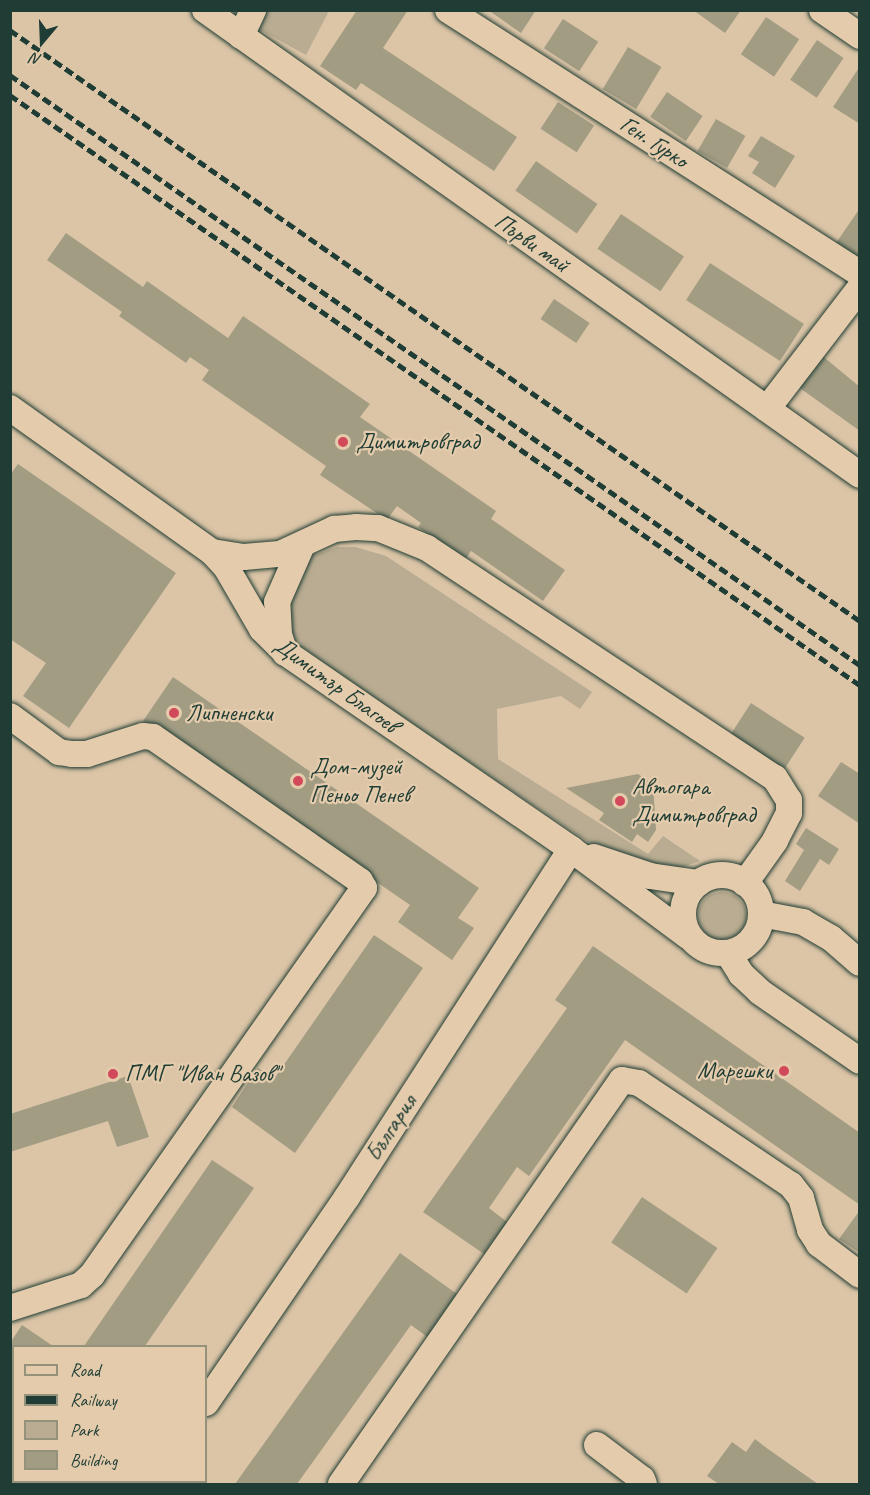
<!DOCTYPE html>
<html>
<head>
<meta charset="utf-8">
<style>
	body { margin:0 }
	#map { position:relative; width:870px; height:1495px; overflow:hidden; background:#dcc5a7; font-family:Caveat,sans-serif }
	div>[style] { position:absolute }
	.green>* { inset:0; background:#b9ac92 }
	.round { border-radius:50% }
	.building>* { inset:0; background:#a29c83; transform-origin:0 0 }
	.roads { filter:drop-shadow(0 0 2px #1f3d34) drop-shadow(0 0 2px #1f3d34) }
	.minor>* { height:26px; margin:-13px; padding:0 13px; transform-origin:13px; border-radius:13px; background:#e4cbac }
	.minor>.ring { margin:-13px; padding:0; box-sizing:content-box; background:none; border:26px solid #e4cbac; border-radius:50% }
	.rail>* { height:4.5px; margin-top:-2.25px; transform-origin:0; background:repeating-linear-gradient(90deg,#1f3d34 0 9px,transparent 0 13.5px) }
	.dots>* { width:16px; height:16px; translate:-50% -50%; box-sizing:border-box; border:3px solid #e4cbac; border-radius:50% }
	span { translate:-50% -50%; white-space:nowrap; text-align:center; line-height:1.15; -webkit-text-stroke:4.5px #e4cbac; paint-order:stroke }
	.street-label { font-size:24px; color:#1f3d34 }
	.poi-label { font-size:24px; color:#1f3d34 }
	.left { translate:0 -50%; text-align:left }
	.right { translate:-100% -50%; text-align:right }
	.frame { position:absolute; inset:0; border:12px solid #1f3d34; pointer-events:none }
	.legend { position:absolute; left:12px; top:1345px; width:195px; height:138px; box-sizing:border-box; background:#e4cbac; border:2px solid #95927c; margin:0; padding:8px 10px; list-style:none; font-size:18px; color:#1f3d34 }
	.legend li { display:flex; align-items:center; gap:12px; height:30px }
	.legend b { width:30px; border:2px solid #95927c }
	.north { position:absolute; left:12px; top:12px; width:60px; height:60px; -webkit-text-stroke:4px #e4cbac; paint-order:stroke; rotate:199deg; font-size:16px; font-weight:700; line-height:24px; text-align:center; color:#1f3d34 }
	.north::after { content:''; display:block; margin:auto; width:21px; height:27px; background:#1f3d34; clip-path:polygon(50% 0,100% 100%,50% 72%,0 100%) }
</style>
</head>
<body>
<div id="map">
	<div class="green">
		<div style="clip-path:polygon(251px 11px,329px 11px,306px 55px,246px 22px)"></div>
		<div style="clip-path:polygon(337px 547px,356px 547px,386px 556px,592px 692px,580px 709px,561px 696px,497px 709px,498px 759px,648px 854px,663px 836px,700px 861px,674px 870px,596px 847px,292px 644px,284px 607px,308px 557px)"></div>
		<div class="round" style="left:698px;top:892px;width:48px;height:48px"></div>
	</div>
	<div class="building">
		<div style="clip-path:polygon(357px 10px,408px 10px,383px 48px,517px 137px,494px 171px,361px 83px,356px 90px,320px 66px)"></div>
		<div style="clip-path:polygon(488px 10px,536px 10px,521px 33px)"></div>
		<div style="clip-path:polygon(693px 10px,741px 10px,725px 33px)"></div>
		<div style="left:766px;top:17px;width:40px;height:45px;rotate:34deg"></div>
		<div style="left:563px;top:19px;width:42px;height:35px;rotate:33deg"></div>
		<div style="left:817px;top:40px;width:32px;height:48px;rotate:34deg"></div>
		<div style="left:628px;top:47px;width:39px;height:49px;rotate:31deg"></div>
		<div style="clip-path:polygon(860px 66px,860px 124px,833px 107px)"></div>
		<div style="left:667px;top:92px;width:43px;height:30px;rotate:34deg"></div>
		<div style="left:558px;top:102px;width:43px;height:32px;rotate:33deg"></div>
		<div style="left:716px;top:119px;width:34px;height:37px;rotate:30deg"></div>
		<div style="clip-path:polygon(761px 136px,795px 156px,775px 188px,752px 173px,759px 162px,748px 156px)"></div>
		<div style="left:536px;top:161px;width:75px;height:36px;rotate:35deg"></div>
		<div style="clip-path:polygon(860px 208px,860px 263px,834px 246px)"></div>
		<div style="left:621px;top:214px;width:76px;height:42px;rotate:34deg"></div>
		<div style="clip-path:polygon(66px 233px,143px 287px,147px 281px,228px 338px,243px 316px,370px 404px,360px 417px,496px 511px,491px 519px,565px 570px,543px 601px,471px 551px,465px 560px,418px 527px,421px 523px,397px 506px,387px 520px,320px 475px,326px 466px,202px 380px,209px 370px,190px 357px,186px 363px,119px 316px,122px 312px,47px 260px)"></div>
		<div style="left:710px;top:263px;width:112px;height:44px;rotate:33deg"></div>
		<div style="left:554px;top:299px;width:43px;height:24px;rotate:34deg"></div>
		<div style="clip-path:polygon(820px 354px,860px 387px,860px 431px,797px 386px)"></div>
		<div style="clip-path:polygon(18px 464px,176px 573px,69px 728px,23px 696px,46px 663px,10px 639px,10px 475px)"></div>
		<div style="clip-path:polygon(173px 677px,479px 888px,458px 918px,474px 928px,452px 960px,398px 922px,410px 905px,143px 721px)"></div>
		<div style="left:751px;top:703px;width:64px;height:39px;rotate:33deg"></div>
		<div style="clip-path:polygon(841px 762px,860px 774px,860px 824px,818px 796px)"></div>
		<div style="clip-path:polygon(638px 774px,653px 784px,656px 830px,648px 842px,637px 834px,632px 842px,599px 820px,604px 813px,566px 788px)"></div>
		<div style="clip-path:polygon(806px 828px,839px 849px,829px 865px,820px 859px,800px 891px,785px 881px,804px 850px,796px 844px)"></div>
		<div style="clip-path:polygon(374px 935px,423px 968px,295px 1153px,232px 1107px,258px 1068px,274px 1079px)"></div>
		<div style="clip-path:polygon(593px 946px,860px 1133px,860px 1205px,625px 1040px,529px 1176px,517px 1167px,489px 1208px,507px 1222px,484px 1254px,423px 1212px,567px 1008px,555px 1000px)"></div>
		<div style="clip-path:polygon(128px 1076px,149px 1137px,117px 1147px,108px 1121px,10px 1152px,10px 1114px)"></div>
		<div style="clip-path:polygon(212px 1160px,254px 1188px,145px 1346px,84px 1346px)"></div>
		<div style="left:642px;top:1197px;width:91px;height:55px;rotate:34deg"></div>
		<div style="clip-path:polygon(860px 1210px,860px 1253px,839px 1239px)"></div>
		<div style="clip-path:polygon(400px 1253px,461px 1297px,430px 1339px,411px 1325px,297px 1484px,235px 1484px)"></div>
		<div style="clip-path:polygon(22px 1325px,53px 1346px,14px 1346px,14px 1376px,10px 1343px)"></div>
		<div style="clip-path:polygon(755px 1439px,768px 1449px,818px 1484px,719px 1484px,707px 1476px,732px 1442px,746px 1452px)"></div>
	</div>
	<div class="roads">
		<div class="minor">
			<div style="left:205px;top:10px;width:803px;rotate:35.37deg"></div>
			<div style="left:448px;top:10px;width:489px;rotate:32.6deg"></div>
			<div style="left:822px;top:10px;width:46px;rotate:34.4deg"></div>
			<div style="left:241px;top:36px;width:29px;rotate:-65deg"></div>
			<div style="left:10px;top:408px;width:248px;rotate:35.5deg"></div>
			<div style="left:212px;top:552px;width:21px;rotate:47deg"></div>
			<div style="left:226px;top:567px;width:72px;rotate:59.9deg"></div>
			<div style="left:262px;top:629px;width:34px;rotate:45deg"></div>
			<div style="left:286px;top:653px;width:346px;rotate:34.5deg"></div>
			<div style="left:571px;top:849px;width:147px;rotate:36.7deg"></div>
			<div style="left:767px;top:409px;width:153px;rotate:-52.5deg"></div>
			<div style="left:212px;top:552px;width:32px;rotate:9deg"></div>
			<div style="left:244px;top:557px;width:36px;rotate:-5deg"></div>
			<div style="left:280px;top:554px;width:60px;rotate:-24.8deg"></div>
			<div style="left:334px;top:529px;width:22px;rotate:-5deg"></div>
			<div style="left:356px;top:527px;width:22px;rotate:3deg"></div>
			<div style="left:378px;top:528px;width:53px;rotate:22.2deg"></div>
			<div style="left:427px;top:548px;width:417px;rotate:33.5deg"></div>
			<div style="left:775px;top:778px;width:26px;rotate:58deg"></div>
			<div style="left:789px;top:800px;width:13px;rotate:90deg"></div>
			<div style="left:789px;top:813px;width:31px;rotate:117deg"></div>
			<div style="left:775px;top:841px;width:52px;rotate:125.5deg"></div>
			<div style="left:285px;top:653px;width:19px;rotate:-108deg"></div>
			<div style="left:279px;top:635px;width:33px;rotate:-93deg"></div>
			<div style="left:277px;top:602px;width:62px;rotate:-66.3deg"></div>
			<div style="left:10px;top:716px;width:61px;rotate:36.3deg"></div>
			<div style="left:59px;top:752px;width:13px;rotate:9deg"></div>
			<div style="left:72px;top:754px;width:15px"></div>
			<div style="left:87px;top:754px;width:59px;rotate:-17.8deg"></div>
			<div style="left:143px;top:736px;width:10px;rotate:6deg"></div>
			<div style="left:153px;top:737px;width:252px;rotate:34.8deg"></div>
			<div style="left:360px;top:881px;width:8px;rotate:60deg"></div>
			<div style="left:364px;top:888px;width:473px;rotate:125.1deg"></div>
			<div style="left:92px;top:1275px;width:15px;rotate:138deg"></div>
			<div style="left:81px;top:1285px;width:75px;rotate:162.1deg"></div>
			<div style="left:594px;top:857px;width:59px;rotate:18.7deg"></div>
			<div style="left:650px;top:876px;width:49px;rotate:8.3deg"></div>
			<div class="ring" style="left:683px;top:875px;width:52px;height:52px"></div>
			<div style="left:761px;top:914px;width:43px;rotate:10.8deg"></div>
			<div style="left:803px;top:922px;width:32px;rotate:30deg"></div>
			<div style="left:831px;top:938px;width:38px;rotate:41deg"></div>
			<div style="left:728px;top:953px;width:25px;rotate:58deg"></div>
			<div style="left:741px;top:974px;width:26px;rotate:43deg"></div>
			<div style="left:760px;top:992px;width:121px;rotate:34.6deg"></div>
			<div style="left:206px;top:1403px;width:250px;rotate:-55.6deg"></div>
			<div style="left:347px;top:1197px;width:414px;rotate:-57.2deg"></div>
			<div style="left:597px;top:1445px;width:56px;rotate:37.1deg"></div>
			<div style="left:642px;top:1479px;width:5px;rotate:68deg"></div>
			<div style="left:149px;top:1484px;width:3px;rotate:-45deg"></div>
			<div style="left:341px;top:1484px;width:492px;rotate:-55.2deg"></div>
			<div style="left:622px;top:1080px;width:17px;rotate:10deg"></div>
			<div style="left:639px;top:1083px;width:183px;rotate:33.9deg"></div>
			<div style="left:791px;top:1185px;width:16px;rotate:52deg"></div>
			<div style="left:801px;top:1198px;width:33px;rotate:74deg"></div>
			<div style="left:810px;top:1230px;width:17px;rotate:57deg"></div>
			<div style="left:819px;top:1244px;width:51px;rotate:37.1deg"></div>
		</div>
	</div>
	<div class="rail">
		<div style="left:10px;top:30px;width:1035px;rotate:34.81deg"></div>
		<div style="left:10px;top:75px;width:1035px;rotate:34.77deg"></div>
		<div style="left:10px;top:95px;width:1035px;rotate:34.77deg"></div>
	</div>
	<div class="dots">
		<div style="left:343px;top:442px;background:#d1495b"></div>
		<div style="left:174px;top:713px;background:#d1495b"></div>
		<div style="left:298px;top:781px;background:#d1495b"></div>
		<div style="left:620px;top:801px;background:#d1495b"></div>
		<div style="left:784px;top:1071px;background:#d1495b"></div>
		<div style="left:113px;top:1074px;background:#d1495b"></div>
	</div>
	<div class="street-label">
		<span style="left:654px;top:142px;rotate:33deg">Ген. Гурко</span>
		<span style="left:532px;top:243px;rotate:35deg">Първи май</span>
		<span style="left:336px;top:685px;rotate:36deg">Димитър Благоев</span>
		<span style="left:391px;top:1128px;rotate:-57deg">България</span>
	</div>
	<div class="poi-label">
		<span class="left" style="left:356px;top:442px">Димитровград</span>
		<span class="left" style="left:186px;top:713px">Липненски</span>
		<span class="left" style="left:310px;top:781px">Дом-музей<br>Пеньо Пенев</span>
		<span class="left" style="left:632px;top:801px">Автогара<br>Димитровград</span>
		<span class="right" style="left:772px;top:1071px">Марешки</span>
		<span class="left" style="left:125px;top:1074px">ПМГ "Иван Вазов"</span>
	</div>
	<div class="frame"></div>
	<ul class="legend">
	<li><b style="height:8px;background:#e4cbac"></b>Road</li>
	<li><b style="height:8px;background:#1f3d34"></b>Railway</li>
	<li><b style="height:16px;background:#b9ac92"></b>Park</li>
	<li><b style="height:16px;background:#a29c83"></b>Building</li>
	</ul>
	<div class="north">N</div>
</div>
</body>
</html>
